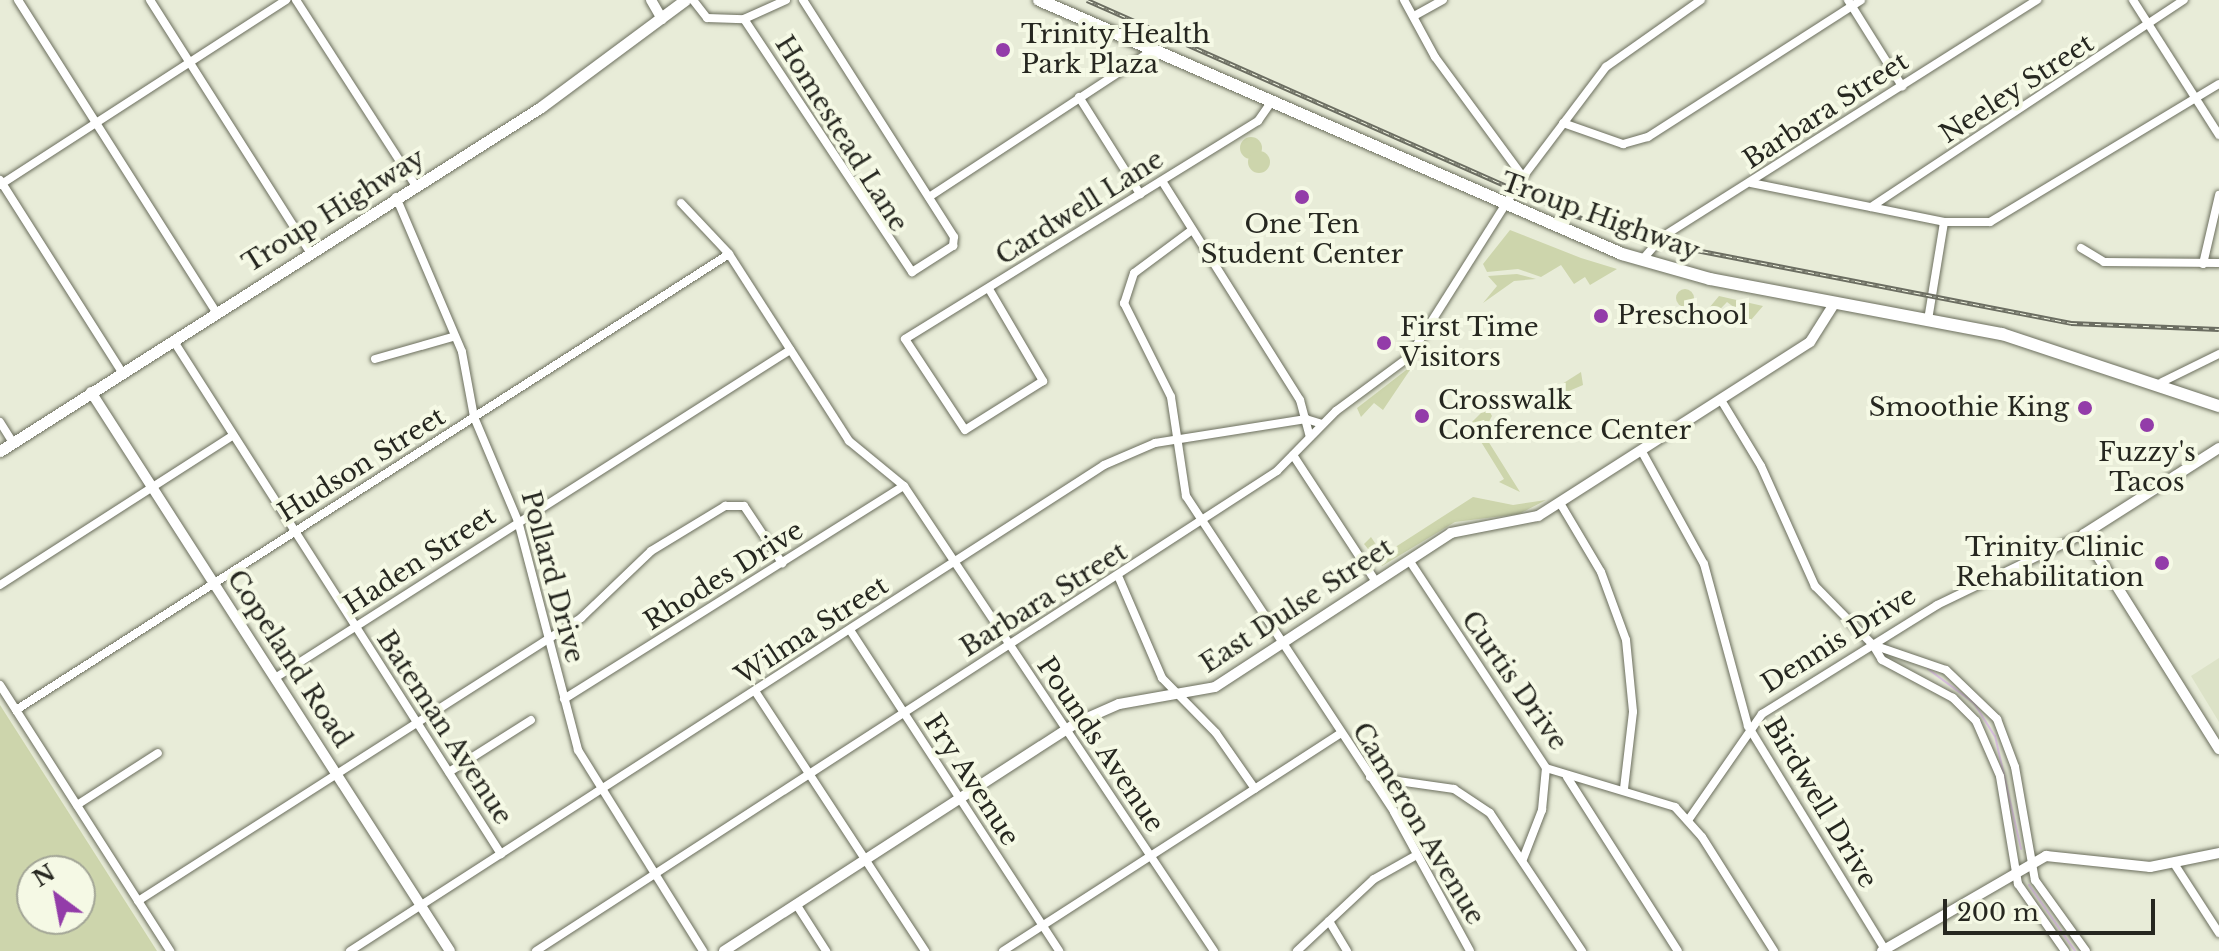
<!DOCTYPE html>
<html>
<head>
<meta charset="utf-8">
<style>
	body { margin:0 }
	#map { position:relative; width:2219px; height:951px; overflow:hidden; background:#e8ecd8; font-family:"Libre Baskerville",serif }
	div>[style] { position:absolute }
	.built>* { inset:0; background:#dce2c7 }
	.green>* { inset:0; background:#cdd5ac }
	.round { border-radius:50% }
	.stream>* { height:2px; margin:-1px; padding:0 1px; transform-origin:1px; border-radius:1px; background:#dfc4e6 }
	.roads { filter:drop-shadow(0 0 2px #6b6e5d) drop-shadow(0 0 2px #6b6e5d) }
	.minor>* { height:8px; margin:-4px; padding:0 4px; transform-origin:4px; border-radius:4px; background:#fff }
	.tertiary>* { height:10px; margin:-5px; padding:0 5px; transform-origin:5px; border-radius:5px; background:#fff }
	.secondary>* { height:11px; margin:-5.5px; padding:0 5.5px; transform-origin:5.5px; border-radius:5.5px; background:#fff }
	.primary>* { height:12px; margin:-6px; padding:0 6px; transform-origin:6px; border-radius:6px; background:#fff }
	.rail>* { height:5px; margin-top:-2.5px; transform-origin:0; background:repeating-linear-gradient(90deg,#f5f9e5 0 6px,#6b6d61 0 12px); box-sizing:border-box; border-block:2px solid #6b6d61 }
	.dots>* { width:22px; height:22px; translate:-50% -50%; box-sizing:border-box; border:4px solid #f5f9e5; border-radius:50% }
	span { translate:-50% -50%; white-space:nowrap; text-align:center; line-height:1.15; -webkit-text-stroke:8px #f5f9e5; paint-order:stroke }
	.poi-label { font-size:26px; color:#262720 }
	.left { translate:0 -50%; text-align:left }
	.right { translate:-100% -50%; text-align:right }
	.street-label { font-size:26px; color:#262720 }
	.north { position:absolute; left:16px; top:855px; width:80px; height:80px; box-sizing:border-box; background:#f5f9e5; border:2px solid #a2a596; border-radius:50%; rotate:328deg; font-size:22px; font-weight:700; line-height:32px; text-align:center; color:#262720 }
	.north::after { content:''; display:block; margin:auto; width:28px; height:36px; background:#933ca9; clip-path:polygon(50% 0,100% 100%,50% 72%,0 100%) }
	.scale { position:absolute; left:1943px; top:899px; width:212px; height:36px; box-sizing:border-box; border:4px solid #262720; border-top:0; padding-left:10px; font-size:24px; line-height:28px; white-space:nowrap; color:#262720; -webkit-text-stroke:6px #f5f9e5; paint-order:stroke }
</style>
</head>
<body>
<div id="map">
	<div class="built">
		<div style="clip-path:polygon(2219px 658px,2219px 722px,2191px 676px)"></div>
	</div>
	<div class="green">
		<div class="round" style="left:1240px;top:137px;width:22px;height:22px"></div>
		<div class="round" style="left:1248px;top:151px;width:22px;height:22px"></div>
		<div style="clip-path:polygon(1510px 230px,1581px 258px,1617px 269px,1590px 285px,1585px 277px,1574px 284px,1561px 265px,1541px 277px,1518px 269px,1487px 272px,1483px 264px)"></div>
		<div style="clip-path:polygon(1517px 274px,1536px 279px,1514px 281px,1483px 303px,1497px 286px,1488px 276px)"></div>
		<div class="round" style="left:1676px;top:289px;width:18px;height:18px"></div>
		<div style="clip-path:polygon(1719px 296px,1763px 306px,1751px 320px,1727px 302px,1705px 325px,1699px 320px)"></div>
		<div style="clip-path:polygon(1414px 364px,1383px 410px,1374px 403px,1361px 417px,1357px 408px)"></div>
		<div style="clip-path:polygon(1581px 372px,1583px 385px,1555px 397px,1551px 391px)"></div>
		<div style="clip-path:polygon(1487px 407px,1492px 416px,1483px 433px,1520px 492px,1499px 482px,1504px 479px,1470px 424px)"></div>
		<div style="clip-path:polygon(1473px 497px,1513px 505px,1546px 500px,1519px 514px,1455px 522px,1382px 566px,1364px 544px,1371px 537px,1383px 555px)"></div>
		<div style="clip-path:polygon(evenodd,0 705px,46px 777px,157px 951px,0 951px,0 705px,32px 871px,80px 871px,80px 919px,32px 919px,32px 871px)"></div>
	</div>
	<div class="stream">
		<div style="left:1928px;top:669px;width:57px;rotate:36.5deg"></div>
		<div style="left:1974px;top:703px;width:39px;rotate:58deg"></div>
		<div style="left:1995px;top:736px;width:116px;rotate:77deg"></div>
		<div style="left:2029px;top:885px;width:80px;rotate:55.1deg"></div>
	</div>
	<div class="roads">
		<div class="minor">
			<div style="left:18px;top:0;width:370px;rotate:57.6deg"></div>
			<div style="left:150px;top:0;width:299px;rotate:57.6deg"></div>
			<div style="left:296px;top:0;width:220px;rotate:57.2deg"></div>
			<div style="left:693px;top:0;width:23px;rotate:52deg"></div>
			<div style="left:707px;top:18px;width:37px;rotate:2deg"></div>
			<div style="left:744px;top:19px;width:304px;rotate:56.4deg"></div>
			<div style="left:912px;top:272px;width:49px;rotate:-32.4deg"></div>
			<div style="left:953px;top:246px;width:9px;rotate:-84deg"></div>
			<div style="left:954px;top:237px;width:281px;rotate:-122.5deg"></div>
			<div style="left:1404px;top:0;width:65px;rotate:61.5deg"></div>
			<div style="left:1435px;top:57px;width:149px;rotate:53.7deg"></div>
			<div style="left:1848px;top:0;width:102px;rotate:57.9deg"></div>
			<div style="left:2133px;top:0;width:160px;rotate:57.5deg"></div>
			<div style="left:1414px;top:16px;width:33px;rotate:-29deg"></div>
			<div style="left:744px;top:19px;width:46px;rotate:-24.3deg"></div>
			<div style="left:1079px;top:97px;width:115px;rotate:57.8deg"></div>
			<div style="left:1563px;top:123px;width:64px;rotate:19.3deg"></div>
			<div style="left:1623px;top:144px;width:26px;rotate:-16deg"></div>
			<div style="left:1648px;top:137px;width:253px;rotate:-32.7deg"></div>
			<div style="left:0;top:180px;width:227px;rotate:57.6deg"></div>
			<div style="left:1162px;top:181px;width:259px;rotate:57.8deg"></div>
			<div style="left:1300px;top:400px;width:38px;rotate:75deg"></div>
			<div style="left:1751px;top:183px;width:197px;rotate:11.4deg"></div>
			<div style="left:1944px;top:222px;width:46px"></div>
			<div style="left:1990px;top:222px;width:267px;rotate:-31.1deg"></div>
			<div style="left:0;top:185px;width:341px;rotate:-32.9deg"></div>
			<div style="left:396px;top:197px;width:168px;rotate:66.9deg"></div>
			<div style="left:462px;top:352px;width:66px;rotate:79.5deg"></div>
			<div style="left:474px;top:417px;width:113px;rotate:67.1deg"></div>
			<div style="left:518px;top:521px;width:237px;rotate:75.3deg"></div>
			<div style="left:578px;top:750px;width:237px;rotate:58.1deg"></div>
			<div style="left:929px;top:197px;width:264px;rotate:-33.3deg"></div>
			<div style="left:681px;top:203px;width:70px;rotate:46.7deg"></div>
			<div style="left:729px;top:254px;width:222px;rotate:57.3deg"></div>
			<div style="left:849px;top:441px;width:71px;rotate:39.3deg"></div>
			<div style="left:904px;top:486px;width:559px;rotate:56.31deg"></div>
			<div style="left:1871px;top:207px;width:375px;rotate:-33.5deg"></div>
			<div style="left:1192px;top:230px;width:72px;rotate:143.4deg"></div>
			<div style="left:1134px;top:273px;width:32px;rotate:108deg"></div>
			<div style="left:1124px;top:303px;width:105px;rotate:63.4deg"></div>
			<div style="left:1171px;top:397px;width:100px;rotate:81.4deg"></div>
			<div style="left:1186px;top:496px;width:378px;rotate:56.6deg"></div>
			<div style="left:1394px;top:812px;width:158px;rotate:61.3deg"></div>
			<div style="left:2081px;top:248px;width:27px;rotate:31deg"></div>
			<div style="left:2104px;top:262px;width:115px;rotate:0.5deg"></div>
			<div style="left:1642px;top:260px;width:30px;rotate:-49deg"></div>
			<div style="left:1662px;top:237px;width:444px;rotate:-32.3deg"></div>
			<div style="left:2203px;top:264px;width:71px;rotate:-76.9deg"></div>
			<div style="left:989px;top:289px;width:107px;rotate:59.6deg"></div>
			<div style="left:1043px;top:381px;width:92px;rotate:147.9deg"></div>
			<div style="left:965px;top:430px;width:109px;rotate:-123.4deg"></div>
			<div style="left:905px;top:339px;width:415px;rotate:-31.7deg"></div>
			<div style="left:1258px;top:121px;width:21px;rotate:-55deg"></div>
			<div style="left:1928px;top:320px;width:99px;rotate:-80.7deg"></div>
			<div style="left:173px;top:340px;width:610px;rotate:57.46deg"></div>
			<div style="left:375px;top:359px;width:81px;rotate:-15.8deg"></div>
			<div style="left:2162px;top:382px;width:64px;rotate:-26.2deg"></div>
			<div style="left:1721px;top:400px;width:77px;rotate:58.8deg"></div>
			<div style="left:1761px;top:466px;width:132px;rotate:65.8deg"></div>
			<div style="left:1815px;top:586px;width:83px;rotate:45.5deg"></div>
			<div style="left:0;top:422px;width:25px;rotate:58deg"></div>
			<div style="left:1641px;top:450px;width:130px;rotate:61.1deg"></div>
			<div style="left:1704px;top:564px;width:168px;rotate:74.8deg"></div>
			<div style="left:1748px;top:726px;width:264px;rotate:58.5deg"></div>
			<div style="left:1293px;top:455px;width:152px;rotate:56.8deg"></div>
			<div style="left:1560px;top:503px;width:80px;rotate:59.3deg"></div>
			<div style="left:1601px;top:572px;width:72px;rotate:69.8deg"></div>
			<div style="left:1626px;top:640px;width:72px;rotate:84.4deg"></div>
			<div style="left:1633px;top:712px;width:78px;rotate:96.7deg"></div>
			<div style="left:1409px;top:560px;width:249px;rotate:56.6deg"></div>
			<div style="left:1546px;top:768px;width:135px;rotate:16.8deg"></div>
			<div style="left:1675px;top:807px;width:40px;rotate:48deg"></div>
			<div style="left:1702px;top:837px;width:135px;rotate:57.7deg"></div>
			<div style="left:1119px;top:578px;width:109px;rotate:66.7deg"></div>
			<div style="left:1162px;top:678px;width:77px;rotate:45.5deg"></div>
			<div style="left:1216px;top:733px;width:68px;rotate:55.1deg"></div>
			<div style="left:0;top:585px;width:276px;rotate:-32.7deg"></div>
			<div style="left:850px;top:630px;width:383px;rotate:56.9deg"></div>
			<div style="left:275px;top:678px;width:611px;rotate:-32.49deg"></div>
			<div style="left:0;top:685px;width:316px;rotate:57.4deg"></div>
			<div style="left:755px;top:691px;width:311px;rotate:56.8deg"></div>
			<div style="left:564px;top:699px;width:401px;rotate:-32.1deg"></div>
			<div style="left:16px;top:710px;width:846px;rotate:-32.6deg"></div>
			<div style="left:449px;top:772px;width:97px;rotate:-32.4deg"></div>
			<div style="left:1370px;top:777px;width:85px;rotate:8.1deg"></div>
			<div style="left:1454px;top:789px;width:43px;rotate:33.7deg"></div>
			<div style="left:1490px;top:813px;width:166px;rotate:56.3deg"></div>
			<div style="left:1567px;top:777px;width:206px;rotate:57.5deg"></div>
			<div style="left:77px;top:805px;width:96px;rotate:-32.7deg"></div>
			<div style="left:1689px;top:819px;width:128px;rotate:-55.2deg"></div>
			<div style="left:1762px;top:714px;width:206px;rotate:-31.9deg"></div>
			<div style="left:1937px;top:605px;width:163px;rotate:-25.8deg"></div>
			<div style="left:1523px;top:859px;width:53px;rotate:-68.8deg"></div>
			<div style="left:1542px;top:810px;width:42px;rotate:-84.6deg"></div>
			<div style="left:2175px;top:865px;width:81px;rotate:57.1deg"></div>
			<div style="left:138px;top:901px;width:526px;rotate:-32.57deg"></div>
			<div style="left:581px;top:618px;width:97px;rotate:-43.7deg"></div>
			<div style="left:651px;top:551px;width:87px;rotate:-31.3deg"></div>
			<div style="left:725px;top:506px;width:19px"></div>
			<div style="left:744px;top:506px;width:69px;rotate:56.3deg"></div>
			<div style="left:796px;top:904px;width:56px;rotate:57.4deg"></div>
			<div style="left:1329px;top:921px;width:35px;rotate:59deg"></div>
			<div style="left:350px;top:951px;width:897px;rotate:-32.8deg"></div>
			<div style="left:1104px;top:465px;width:56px;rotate:-23.3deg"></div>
			<div style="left:1155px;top:443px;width:153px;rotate:-9deg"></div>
			<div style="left:1306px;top:419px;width:17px;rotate:17deg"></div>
			<div style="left:536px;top:951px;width:883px;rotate:-32.93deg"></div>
			<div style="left:1277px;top:471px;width:84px;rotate:-45.5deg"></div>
			<div style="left:1336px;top:411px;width:91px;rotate:-36.5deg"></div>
			<div style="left:1409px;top:357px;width:213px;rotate:-57.7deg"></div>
			<div style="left:1523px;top:177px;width:138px;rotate:-53deg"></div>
			<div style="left:1606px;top:67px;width:116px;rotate:-35.2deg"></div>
			<div style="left:1003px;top:951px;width:402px;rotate:-32.8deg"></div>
			<div style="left:1297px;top:951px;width:105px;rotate:-43.1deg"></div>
			<div style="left:1374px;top:879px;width:45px;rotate:-29.4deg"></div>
			<div style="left:2065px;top:951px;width:82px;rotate:-125deg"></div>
			<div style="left:2018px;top:884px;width:109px;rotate:-99.5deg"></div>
			<div style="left:2000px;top:776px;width:60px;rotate:-113.6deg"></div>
			<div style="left:1976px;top:721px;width:33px;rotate:-135deg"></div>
			<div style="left:1953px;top:698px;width:81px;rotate:-151.8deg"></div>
			<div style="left:1882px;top:660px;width:17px;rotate:-121deg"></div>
			<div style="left:1873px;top:645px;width:77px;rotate:18.9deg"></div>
			<div style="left:1946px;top:670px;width:71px;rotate:43.9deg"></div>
			<div style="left:1997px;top:719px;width:51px;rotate:69.4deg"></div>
			<div style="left:2015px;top:767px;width:115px;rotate:80deg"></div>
			<div style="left:2035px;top:880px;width:87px;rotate:54.3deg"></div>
		</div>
		<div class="tertiary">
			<div style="left:651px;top:0;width:22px;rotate:60deg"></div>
			<div style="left:91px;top:392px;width:664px;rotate:57.29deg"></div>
			<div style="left:2219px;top:448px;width:160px;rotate:147.5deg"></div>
			<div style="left:2084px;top:534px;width:254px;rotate:57.9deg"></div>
			<div style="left:724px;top:951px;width:422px;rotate:-32.9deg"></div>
			<div style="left:1078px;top:722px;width:45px;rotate:-23.7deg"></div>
			<div style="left:1119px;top:704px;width:97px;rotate:-10deg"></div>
			<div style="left:1215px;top:687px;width:282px;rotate:-33.1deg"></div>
			<div style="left:1451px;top:533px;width:89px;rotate:-11.1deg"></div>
			<div style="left:1538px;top:516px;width:323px;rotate:-32.6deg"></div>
			<div style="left:1810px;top:342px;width:45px;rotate:-57.7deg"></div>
			<div style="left:1882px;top:951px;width:190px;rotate:-30.1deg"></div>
			<div style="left:2046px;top:856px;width:105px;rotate:6deg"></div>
			<div style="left:2150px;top:867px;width:70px;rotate:-11.5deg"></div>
		</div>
		<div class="secondary">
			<div style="left:0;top:451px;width:641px;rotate:-32.45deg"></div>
			<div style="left:541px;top:107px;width:179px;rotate:-36.6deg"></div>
		</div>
		<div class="primary">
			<div style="left:1039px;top:0;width:636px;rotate:23.54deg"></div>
			<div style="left:1622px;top:254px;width:91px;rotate:15.9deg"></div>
			<div style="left:1710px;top:279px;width:297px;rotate:10.7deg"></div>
			<div style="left:2002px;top:334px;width:229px;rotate:18.4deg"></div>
		</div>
	</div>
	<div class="rail">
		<div style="left:1087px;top:0;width:528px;rotate:23.9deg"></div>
		<div style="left:1570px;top:214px;width:89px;rotate:18.2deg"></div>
		<div style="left:1655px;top:242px;width:424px;rotate:11deg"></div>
		<div style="left:2071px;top:323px;width:148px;rotate:2.3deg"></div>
	</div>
	<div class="dots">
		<div style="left:1003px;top:50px;background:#933ca9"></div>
		<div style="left:1302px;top:197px;background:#933ca9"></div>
		<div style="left:1601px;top:316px;background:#933ca9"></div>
		<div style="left:1384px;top:343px;background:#933ca9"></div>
		<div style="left:2085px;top:408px;background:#933ca9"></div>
		<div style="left:1422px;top:416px;background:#933ca9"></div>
		<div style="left:2147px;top:425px;background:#933ca9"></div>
		<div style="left:2162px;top:563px;background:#933ca9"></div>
	</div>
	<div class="poi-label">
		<span class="left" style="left:1021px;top:50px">Trinity Health<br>Park Plaza</span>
		<span style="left:1302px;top:240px">One Ten<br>Student Center</span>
		<span class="left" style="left:1617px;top:316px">Preschool</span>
		<span class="left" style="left:1400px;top:343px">First Time<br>Visitors</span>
		<span class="left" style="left:1438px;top:416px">Crosswalk<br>Conference Center</span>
		<span class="right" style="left:2069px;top:408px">Smoothie King</span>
		<span style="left:2147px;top:468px">Fuzzy's<br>Tacos</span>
		<span class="right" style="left:2144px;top:563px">Trinity Clinic<br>Rehabilitation</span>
	</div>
	<div class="street-label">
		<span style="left:2017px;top:89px;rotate:-33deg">Neeley Street</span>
		<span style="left:1826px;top:111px;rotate:-33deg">Barbara Street</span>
		<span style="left:841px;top:134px;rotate:58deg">Homestead Lane</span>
		<span style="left:1080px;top:208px;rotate:-32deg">Cardwell Lane</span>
		<span style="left:334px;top:211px;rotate:-32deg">Troup Highway</span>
		<span style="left:1600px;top:217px;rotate:20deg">Troup Highway</span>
		<span style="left:362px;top:465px;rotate:-32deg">Hudson Street</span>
		<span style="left:420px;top:561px;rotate:-33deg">Haden Street</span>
		<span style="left:724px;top:576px;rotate:-32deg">Rhodes Drive</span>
		<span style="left:552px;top:577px;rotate:75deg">Pollard Drive</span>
		<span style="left:1044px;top:600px;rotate:-32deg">Barbara Street</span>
		<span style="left:1297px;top:606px;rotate:-33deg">East Dulse Street</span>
		<span style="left:812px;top:631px;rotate:-33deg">Wilma Street</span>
		<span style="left:1839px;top:640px;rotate:-32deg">Dennis Drive</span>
		<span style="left:289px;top:659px;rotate:57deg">Copeland Road</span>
		<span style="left:1514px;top:681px;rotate:55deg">Curtis Drive</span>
		<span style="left:444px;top:728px;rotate:57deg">Bateman Avenue</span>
		<span style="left:1100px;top:745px;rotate:56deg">Pounds Avenue</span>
		<span style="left:971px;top:780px;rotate:57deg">Fry Avenue</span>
		<span style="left:1820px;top:803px;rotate:59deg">Birdwell Drive</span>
		<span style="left:1418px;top:824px;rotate:59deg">Cameron Avenue</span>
	</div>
	<div class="north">N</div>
	<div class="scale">200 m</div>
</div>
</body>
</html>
